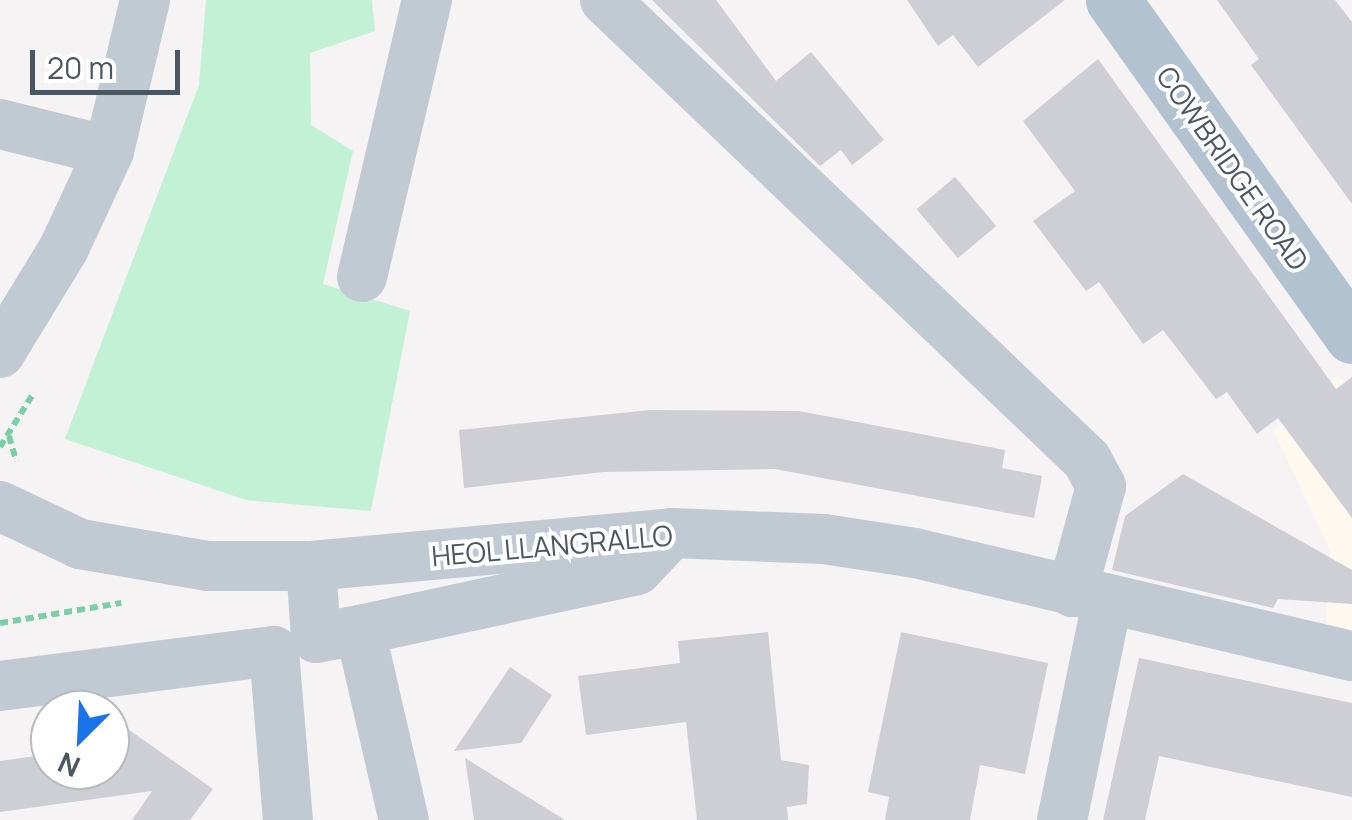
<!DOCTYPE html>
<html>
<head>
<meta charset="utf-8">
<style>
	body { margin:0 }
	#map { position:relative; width:1352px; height:820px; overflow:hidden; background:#f5f3f3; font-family:Manrope,sans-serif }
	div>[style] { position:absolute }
	.commercial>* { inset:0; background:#fdf9ef }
	.green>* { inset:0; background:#c3f1d5 }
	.building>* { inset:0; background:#cdcfd5; transform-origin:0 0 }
	.path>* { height:6px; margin-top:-3px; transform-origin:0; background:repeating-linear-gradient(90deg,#7ad0a6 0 8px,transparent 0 13px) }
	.minor>* { height:50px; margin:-25px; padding:0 25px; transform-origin:25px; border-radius:25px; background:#c1cad2 }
	.major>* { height:55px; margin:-27.5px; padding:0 27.5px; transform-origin:27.5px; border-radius:27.5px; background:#b3c2d1 }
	span { translate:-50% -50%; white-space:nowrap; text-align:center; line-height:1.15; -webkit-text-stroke:8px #fff; paint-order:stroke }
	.street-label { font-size:28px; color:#4a5661 }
	.north { position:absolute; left:30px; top:690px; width:100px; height:100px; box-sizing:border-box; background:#fff; border:2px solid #b7bbc0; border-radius:50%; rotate:204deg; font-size:28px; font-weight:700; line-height:40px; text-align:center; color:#4a5661 }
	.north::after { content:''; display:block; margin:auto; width:35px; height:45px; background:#1a73e8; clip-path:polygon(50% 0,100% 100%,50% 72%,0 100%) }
	.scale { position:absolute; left:30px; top:50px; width:150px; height:45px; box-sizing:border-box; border:5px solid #4a5661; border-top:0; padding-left:12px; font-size:30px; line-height:35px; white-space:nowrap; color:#4a5661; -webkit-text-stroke:8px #fff; paint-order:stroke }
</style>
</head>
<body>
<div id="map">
	<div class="commercial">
		<div style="clip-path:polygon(1337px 374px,1352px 394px,1352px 644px,1325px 639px,1330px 550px,1273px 430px)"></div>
	</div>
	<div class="green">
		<div style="clip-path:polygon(206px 0,372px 0,375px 31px,310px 53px,311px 125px,353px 151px,323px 284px,410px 311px,371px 511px,246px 500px,65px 439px,199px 85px)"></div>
	</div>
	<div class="building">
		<div style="clip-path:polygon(652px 0,716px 0,776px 81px,811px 52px,884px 140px,852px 165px,841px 150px,820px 166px)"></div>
		<div style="clip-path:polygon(907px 0,1065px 0,978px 67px,953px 35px,938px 46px)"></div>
		<div style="clip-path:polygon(1217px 0,1335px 0,1352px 22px,1352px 204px,1251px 65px,1259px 59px)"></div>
		<div style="clip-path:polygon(1098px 59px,1336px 389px,1352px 377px,1352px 518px,1278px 418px,1257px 434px,1227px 392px,1216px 399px,1163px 330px,1143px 344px,1099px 282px,1086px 291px,1033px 221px,1075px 191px,1023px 121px)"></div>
		<div style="left:955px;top:177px;width:64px;height:50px;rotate:50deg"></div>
		<div style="clip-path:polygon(650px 410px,799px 411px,1005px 450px,1002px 468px,1042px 476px,1034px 518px,775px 469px,603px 472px,464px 488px,459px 430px)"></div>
		<div style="clip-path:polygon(1183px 474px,1352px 570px,1352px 604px,1278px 599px,1273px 608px,1112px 570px,1125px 516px)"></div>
		<div style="clip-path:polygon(768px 632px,781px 760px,809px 765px,807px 804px,787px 807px,788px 820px,697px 820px,686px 722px,586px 735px,578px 676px,680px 663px,678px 641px)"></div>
		<div style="clip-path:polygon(901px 632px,1048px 663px,1025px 774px,980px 765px,970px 820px,885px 820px,889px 797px,868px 792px)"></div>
		<div style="clip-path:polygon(1139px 658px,1352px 703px,1352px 797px,1159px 756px,1145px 820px,1103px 820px)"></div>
		<div style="clip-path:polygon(510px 667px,552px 695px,521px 743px,454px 751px)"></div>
		<div style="clip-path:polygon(125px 727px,213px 789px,190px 820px,132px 820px,152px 791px,0 812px,0 761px,50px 754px,50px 770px,110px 770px,110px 748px)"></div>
		<div style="clip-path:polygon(465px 758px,565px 820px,474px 820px)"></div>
	</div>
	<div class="path">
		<div style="left:9px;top:436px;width:26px;rotate:74deg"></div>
		<div style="left:0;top:447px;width:62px;rotate:-58.1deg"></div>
		<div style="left:0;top:623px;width:123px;rotate:-9.4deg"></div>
	</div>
	<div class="minor">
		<div style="left:605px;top:0;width:666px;rotate:43.66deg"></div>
		<div style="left:1087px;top:460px;width:30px;rotate:62deg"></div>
		<div style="left:1101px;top:486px;width:110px;rotate:105.3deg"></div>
		<div style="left:0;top:124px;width:112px;rotate:13.9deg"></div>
		<div style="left:362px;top:277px;width:285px;rotate:-76.8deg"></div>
		<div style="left:0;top:353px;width:123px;rotate:-58.6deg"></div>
		<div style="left:64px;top:248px;width:107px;rotate:-65.1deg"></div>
		<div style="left:109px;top:151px;width:155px;rotate:-76.6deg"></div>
		<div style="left:0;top:506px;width:89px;rotate:25.4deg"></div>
		<div style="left:80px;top:544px;width:129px;rotate:9.8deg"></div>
		<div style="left:207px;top:566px;width:104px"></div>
		<div style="left:311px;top:566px;width:363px;rotate:-5.2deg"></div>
		<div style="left:672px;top:533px;width:152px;rotate:2.3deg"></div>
		<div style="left:824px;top:539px;width:92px;rotate:8.7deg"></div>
		<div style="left:915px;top:553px;width:449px;rotate:13.3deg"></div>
		<div style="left:311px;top:566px;width:72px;rotate:86deg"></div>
		<div style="left:316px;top:638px;width:45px;rotate:-10.3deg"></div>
		<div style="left:360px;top:630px;width:195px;rotate:77deg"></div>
		<div style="left:360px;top:630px;width:283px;rotate:-12.2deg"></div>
		<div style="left:637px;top:570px;width:51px;rotate:-46.6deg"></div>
		<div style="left:0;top:686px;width:276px;rotate:-7.3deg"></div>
		<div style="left:274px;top:651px;width:170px;rotate:85.3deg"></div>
		<div style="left:1062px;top:820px;width:223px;rotate:-78.3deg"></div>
	</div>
	<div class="major">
		<div style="left:1113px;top:0;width:412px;rotate:54.6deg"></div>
	</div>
	<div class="street-label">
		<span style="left:1233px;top:168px;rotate:55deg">COWBRIDGE ROAD</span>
		<span style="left:552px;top:545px;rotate:-5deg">HEOL LLANGRALLO</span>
	</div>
	<div class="north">N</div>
	<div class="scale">20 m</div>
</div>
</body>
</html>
